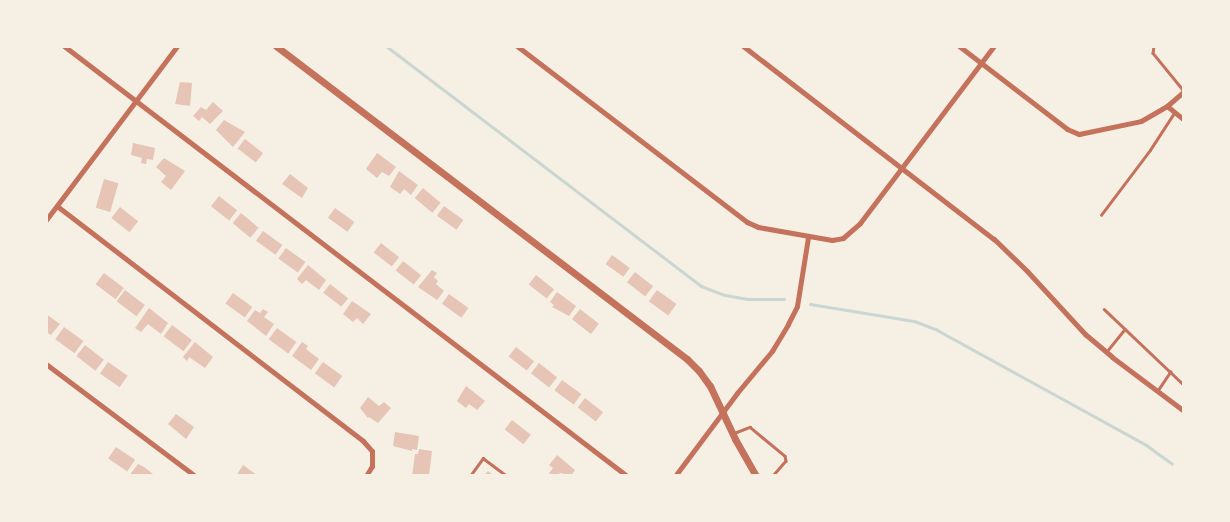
<!DOCTYPE html>
<html>
<head>
<meta charset="utf-8">
<style>
	body { margin:0 }
	#map { position:relative; width:1230px; height:522px; overflow:hidden; background:#f6efe4; font-family:Rubik,sans-serif }
	div>[style] { position:absolute }
	.stream>* { height:3px; margin:-1.5px; padding:0 1.5px; transform-origin:1.5px; border-radius:1.5px; background:#c9d6d2 }
	.building>* { inset:0; background:#e6c5b7; transform-origin:0 0 }
	.service>* { height:2.5px; margin:-1.25px; padding:0 1.25px; transform-origin:1.25px; border-radius:1.25px; background:#c5725c }
	.minor>* { height:5px; margin:-2.5px; padding:0 2.5px; transform-origin:2.5px; border-radius:2.5px; background:#c5725c }
	.tertiary>* { height:7px; margin:-3.5px; padding:0 3.5px; transform-origin:3.5px; border-radius:3.5px; background:#c5725c }
	span { translate:-50% -50%; white-space:nowrap; text-align:center; line-height:1.15; -webkit-text-stroke:4px #f6efe4; paint-order:stroke }
	.frame { position:absolute; inset:0; border:48px solid #f6efe4; pointer-events:none }
</style>
</head>
<body>
<div id="map">
	<div class="stream">
		<div style="left:386px;top:46px;width:396px;rotate:37.3deg"></div>
		<div style="left:701px;top:286px;width:26px;rotate:21deg"></div>
		<div style="left:725px;top:295px;width:23px;rotate:10deg"></div>
		<div style="left:748px;top:299px;width:36px"></div>
		<div style="left:810px;top:304px;width:105px;rotate:9.3deg"></div>
		<div style="left:914px;top:321px;width:25px;rotate:21deg"></div>
		<div style="left:937px;top:330px;width:239px;rotate:28.8deg"></div>
		<div style="left:1146px;top:445px;width:32px;rotate:36deg"></div>
	</div>
	<div class="building">
		<div style="clip-path:polygon(180px 82px,192px 83px,190px 106px,175px 104px)"></div>
		<div style="clip-path:polygon(213px 102px,223px 111px,210px 124px,202px 117px,199px 121px,193px 116px,201px 107px,206px 110px)"></div>
		<div style="clip-path:polygon(224px 120px,245px 132px,233px 147px,216px 130px)"></div>
		<div style="left:245px;top:139px;width:23px;height:12px;rotate:38deg"></div>
		<div style="clip-path:polygon(133px 143px,155px 148px,153px 160px,147px 159px,146px 164px,141px 163px,142px 158px,131px 155px)"></div>
		<div style="clip-path:polygon(377px 153px,396px 167px,389px 176px,382px 172px,377px 178px,366px 169px)"></div>
		<div style="clip-path:polygon(164px 158px,185px 171px,171px 190px,161px 182px,166px 176px,156px 167px)"></div>
		<div style="clip-path:polygon(399px 171px,418px 185px,411px 195px,404px 189px,400px 194px,390px 187px)"></div>
		<div style="clip-path:polygon(290px 174px,308px 188px,302px 198px,282px 184px)"></div>
		<div style="left:104px;top:179px;width:15px;height:30px;rotate:16deg"></div>
		<div style="left:423px;top:188px;width:23px;height:13px;rotate:40deg"></div>
		<div style="left:219px;top:196px;width:23px;height:13px;rotate:38deg"></div>
		<div style="left:444px;top:206px;width:24px;height:12px;rotate:36deg"></div>
		<div style="left:120px;top:207px;width:23px;height:14px;rotate:38deg"></div>
		<div style="left:335px;top:208px;width:24px;height:12px;rotate:36deg"></div>
		<div style="left:241px;top:213px;width:23px;height:13px;rotate:40deg"></div>
		<div style="left:263px;top:231px;width:24px;height:12px;rotate:36deg"></div>
		<div style="left:381px;top:243px;width:23px;height:12px;rotate:38deg"></div>
		<div style="left:286px;top:248px;width:24px;height:13px;rotate:36deg"></div>
		<div style="left:612px;top:255px;width:22px;height:11px;rotate:36deg"></div>
		<div style="left:403px;top:261px;width:23px;height:12px;rotate:38deg"></div>
		<div style="clip-path:polygon(308px 265px,326px 280px,319px 290px,306px 280px,302px 284px,297px 279px)"></div>
		<div style="clip-path:polygon(432px 270px,437px 273px,434px 277px,438px 281px,436px 284px,444px 291px,437px 300px,418px 287px)"></div>
		<div style="left:635px;top:272px;width:23px;height:13px;rotate:38deg"></div>
		<div style="left:104px;top:273px;width:25px;height:14px;rotate:37deg"></div>
		<div style="left:536px;top:275px;width:23px;height:12px;rotate:38deg"></div>
		<div style="left:330px;top:284px;width:23px;height:11px;rotate:38deg"></div>
		<div style="left:125px;top:290px;width:25px;height:14px;rotate:37deg"></div>
		<div style="left:657px;top:290px;width:24px;height:14px;rotate:36deg"></div>
		<div style="clip-path:polygon(557px 292px,576px 306px,569px 316px,552px 307px,554px 305px,550px 302px)"></div>
		<div style="left:233px;top:293px;width:24px;height:13px;rotate:36deg"></div>
		<div style="left:449px;top:294px;width:24px;height:12px;rotate:36deg"></div>
		<div style="clip-path:polygon(352px 301px,371px 314px,363px 324px,357px 318px,353px 322px,343px 314px)"></div>
		<div style="clip-path:polygon(149px 308px,168px 323px,161px 334px,148px 324px,141px 332px,135px 328px)"></div>
		<div style="clip-path:polygon(263px 309px,268px 312px,264px 317px,274px 324px,266px 336px,247px 321px,255px 310px,260px 313px)"></div>
		<div style="left:580px;top:309px;width:24px;height:13px;rotate:38deg"></div>
		<div style="clip-path:polygon(46px 314px,60px 324px,51px 335px,46px 332px)"></div>
		<div style="left:172px;top:325px;width:25px;height:14px;rotate:37deg"></div>
		<div style="left:64px;top:327px;width:24px;height:15px;rotate:36deg"></div>
		<div style="left:277px;top:328px;width:24px;height:14px;rotate:36deg"></div>
		<div style="clip-path:polygon(195px 342px,213px 357px,205px 368px,189px 357px,187px 361px,183px 357px)"></div>
		<div style="clip-path:polygon(302px 342px,308px 346px,306px 349px,319px 359px,311px 370px,292px 356px)"></div>
		<div style="left:85px;top:345px;width:24px;height:14px;rotate:38deg"></div>
		<div style="left:516px;top:347px;width:23px;height:12px;rotate:38deg"></div>
		<div style="left:108px;top:362px;width:24px;height:14px;rotate:35deg"></div>
		<div style="left:323px;top:362px;width:24px;height:14px;rotate:36deg"></div>
		<div style="left:539px;top:363px;width:23px;height:13px;rotate:38deg"></div>
		<div style="left:562px;top:380px;width:24px;height:13px;rotate:36deg"></div>
		<div style="clip-path:polygon(466px 386px,485px 401px,477px 410px,469px 404px,466px 408px,457px 401px)"></div>
		<div style="clip-path:polygon(368px 397px,379px 406px,384px 402px,391px 408px,378px 423px,369px 417px,368px 418px,360px 408px)"></div>
		<div style="left:585px;top:398px;width:23px;height:12px;rotate:38deg"></div>
		<div style="clip-path:polygon(176px 414px,194px 427px,186px 439px,168px 424px)"></div>
		<div style="left:512px;top:420px;width:24px;height:12px;rotate:38deg"></div>
		<div style="clip-path:polygon(395px 432px,419px 436px,417px 450px,412px 449px,412px 451px,393px 446px)"></div>
		<div style="left:116px;top:447px;width:23px;height:14px;rotate:34deg"></div>
		<div style="clip-path:polygon(419px 449px,432px 451px,429px 476px,412px 476px,415px 454px,418px 454px)"></div>
		<div style="clip-path:polygon(557px 455px,575px 470px,571px 476px,561px 473px,553px 476px,549px 473px,553px 468px,549px 465px)"></div>
		<div style="clip-path:polygon(138px 464px,144px 467px,153px 474px,129px 476px)"></div>
		<div style="clip-path:polygon(243px 465px,258px 476px,236px 476px)"></div>
		<div style="clip-path:polygon(488px 471px,494px 476px,483px 476px)"></div>
	</div>
	<div class="service">
		<div style="left:1154px;top:46px;width:7px;rotate:98deg"></div>
		<div style="left:1153px;top:53px;width:49px;rotate:50.8deg"></div>
		<div style="left:1101px;top:215px;width:81px;rotate:-53deg"></div>
		<div style="left:1150px;top:150px;width:44px;rotate:-57deg"></div>
		<div style="left:1104px;top:309px;width:110px;rotate:43.5deg"></div>
		<div style="left:1107px;top:351px;width:28px;rotate:-51deg"></div>
		<div style="left:1158px;top:390px;width:22px;rotate:-56deg"></div>
		<div style="left:734px;top:433px;width:17px;rotate:-21deg"></div>
		<div style="left:750px;top:427px;width:45px;rotate:39.6deg"></div>
		<div style="left:785px;top:456px;width:5px;rotate:79deg"></div>
		<div style="left:786px;top:461px;width:20px;rotate:131deg"></div>
		<div style="left:470px;top:476px;width:22px;rotate:-54deg"></div>
		<div style="left:483px;top:458px;width:30px;rotate:37deg"></div>
	</div>
	<div class="minor">
		<div style="left:64px;top:46px;width:708px;rotate:37.37deg"></div>
		<div style="left:517px;top:46px;width:290px;rotate:37.4deg"></div>
		<div style="left:747px;top:222px;width:12px;rotate:24deg"></div>
		<div style="left:758px;top:227px;width:75px;rotate:10deg"></div>
		<div style="left:832px;top:240px;width:11px;rotate:-10deg"></div>
		<div style="left:843px;top:238px;width:23px;rotate:-41deg"></div>
		<div style="left:860px;top:223px;width:222px;rotate:-52.9deg"></div>
		<div style="left:743px;top:46px;width:317px;rotate:37.6deg"></div>
		<div style="left:994px;top:239px;width:46px;rotate:44.1deg"></div>
		<div style="left:1027px;top:271px;width:86px;rotate:47.4deg"></div>
		<div style="left:1085px;top:334px;width:35px;rotate:40deg"></div>
		<div style="left:1112px;top:357px;width:90px;rotate:36.9deg"></div>
		<div style="left:959px;top:46px;width:136px;rotate:37.5deg"></div>
		<div style="left:1067px;top:129px;width:13px;rotate:23deg"></div>
		<div style="left:1079px;top:134px;width:63px;rotate:-11.8deg"></div>
		<div style="left:1141px;top:121px;width:30px;rotate:-30deg"></div>
		<div style="left:1167px;top:106px;width:23px;rotate:-41deg"></div>
		<div style="left:1167px;top:106px;width:22px;rotate:39deg"></div>
		<div style="left:57px;top:206px;width:386px;rotate:37.5deg"></div>
		<div style="left:363px;top:441px;width:13px;rotate:48deg"></div>
		<div style="left:372px;top:451px;width:15px;rotate:90deg"></div>
		<div style="left:372px;top:466px;width:12px;rotate:121deg"></div>
		<div style="left:46px;top:220px;width:218px;rotate:-53deg"></div>
		<div style="left:46px;top:364px;width:186px;rotate:36.9deg"></div>
		<div style="left:675px;top:476px;width:104px;rotate:-53.2deg"></div>
		<div style="left:737px;top:393px;width:55px;rotate:-50.2deg"></div>
		<div style="left:772px;top:351px;width:31px;rotate:-59deg"></div>
		<div style="left:788px;top:324px;width:20px;rotate:-63deg"></div>
		<div style="left:797px;top:306px;width:70px;rotate:-80.9deg"></div>
	</div>
	<div class="tertiary">
		<div style="left:276px;top:46px;width:517px;rotate:37.29deg"></div>
		<div style="left:687px;top:359px;width:17px;rotate:45deg"></div>
		<div style="left:699px;top:371px;width:19px;rotate:54deg"></div>
		<div style="left:710px;top:386px;width:59px;rotate:64.7deg"></div>
		<div style="left:735px;top:439px;width:43px;rotate:60.4deg"></div>
	</div>
	<div class="frame"></div>
</div>
</body>
</html>
